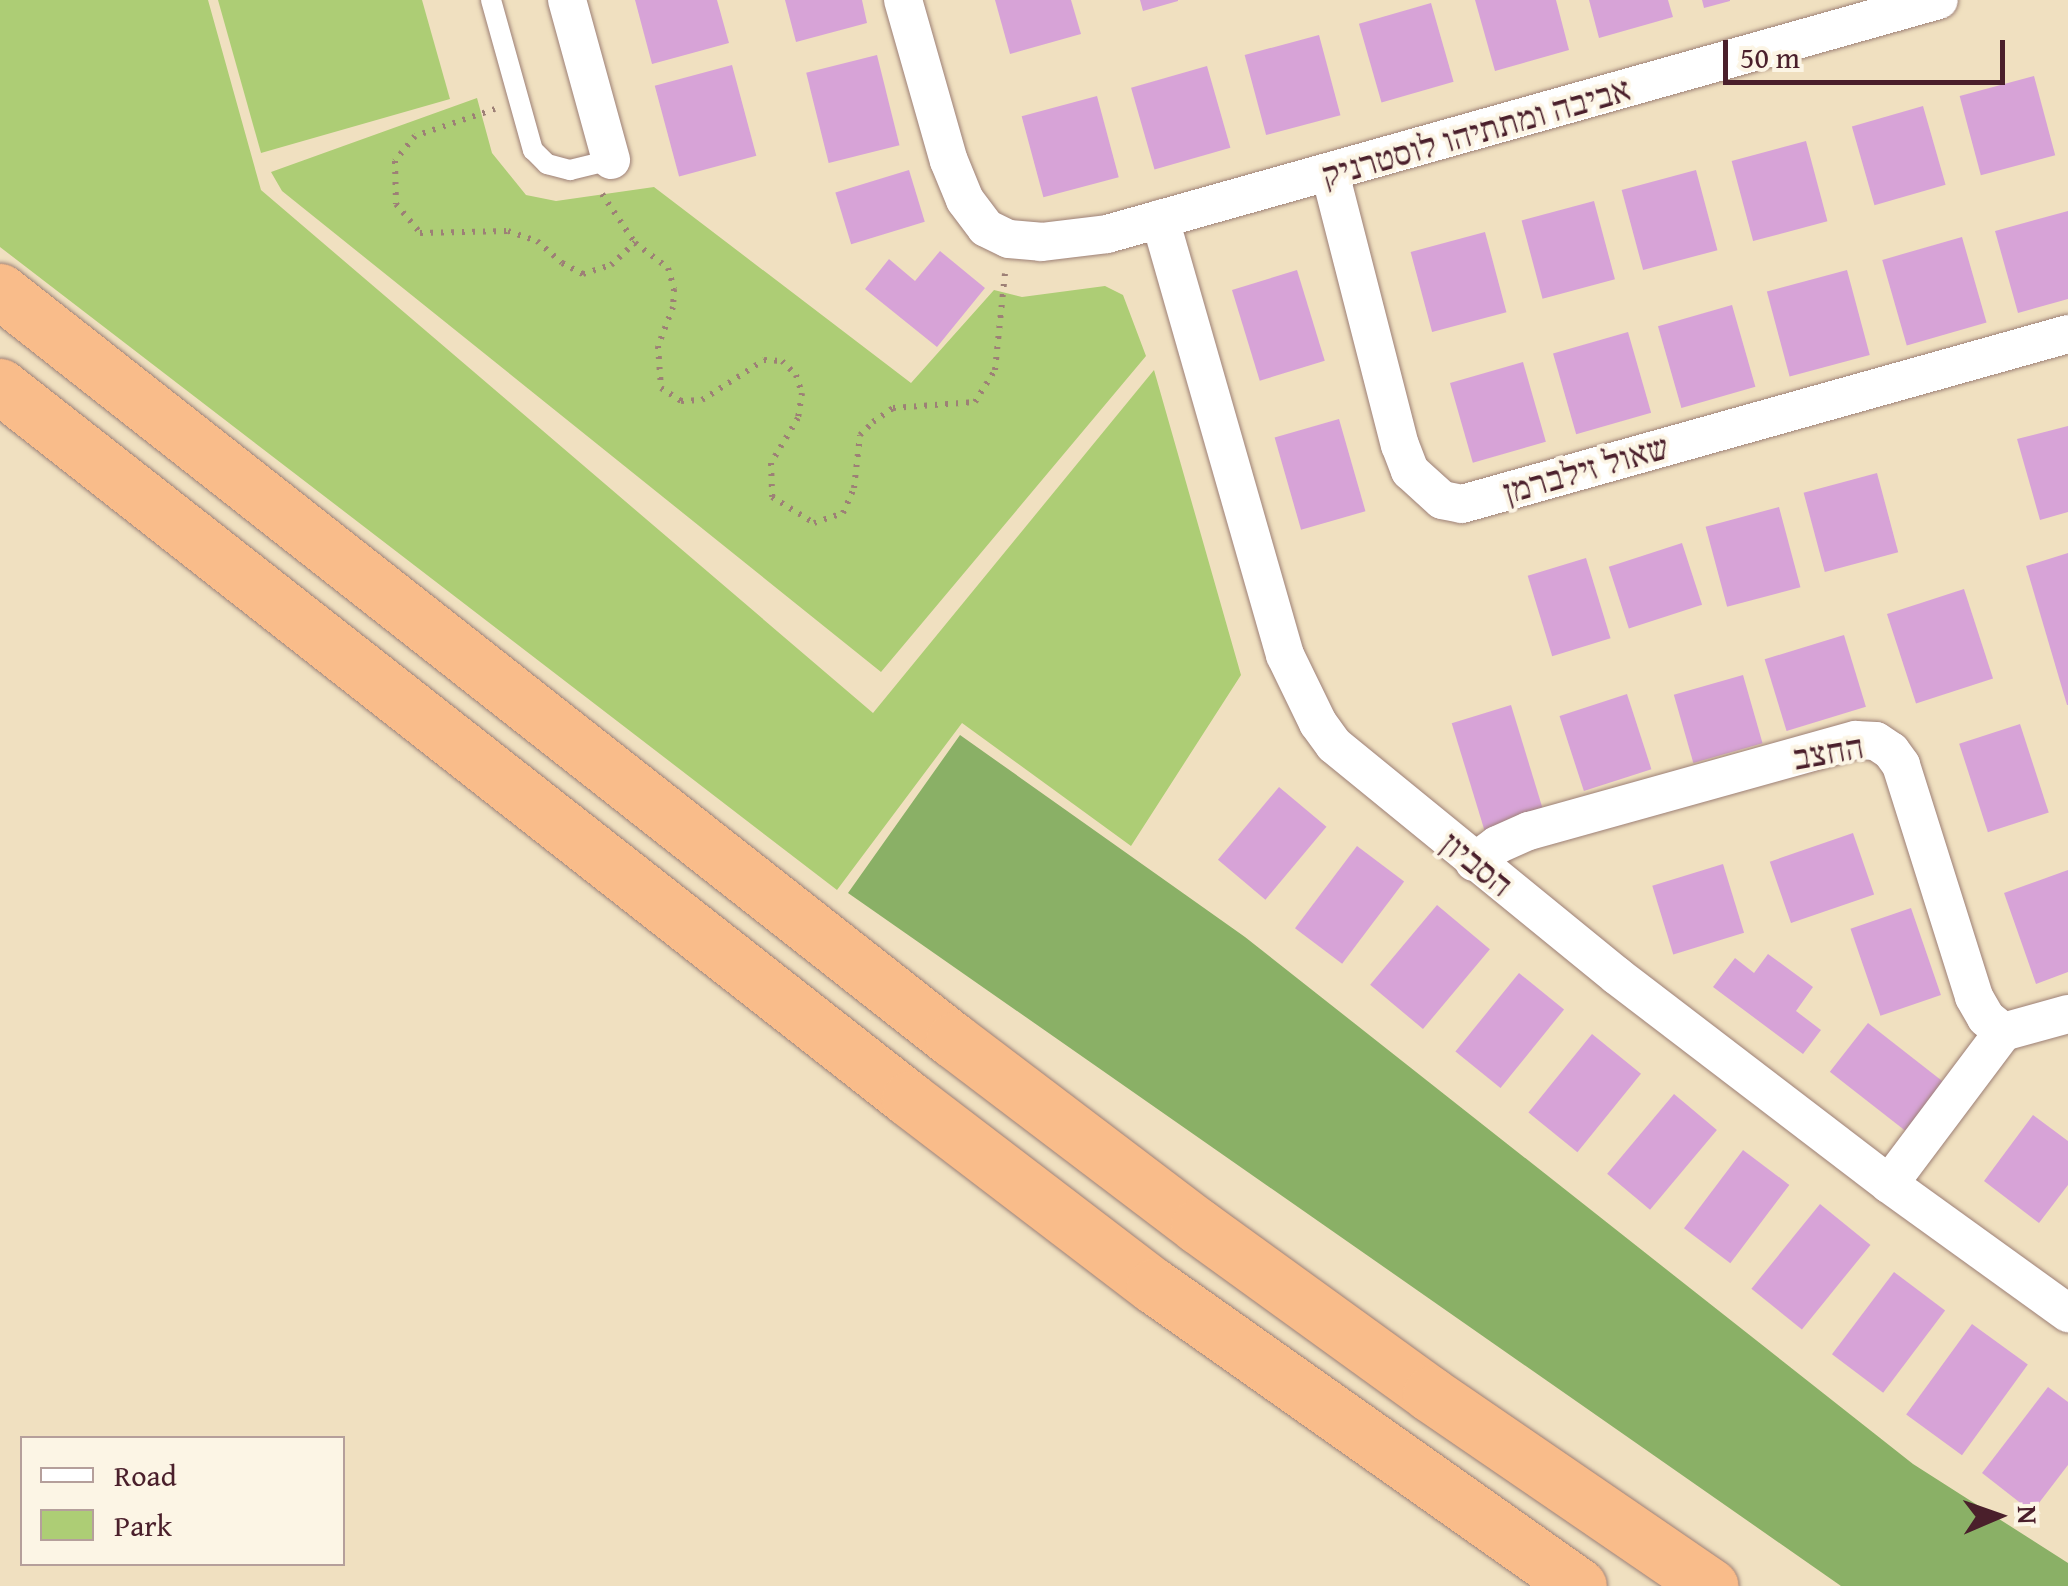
<!DOCTYPE html>
<html>
<head>
<meta charset="utf-8">
<style>
	body { margin:0 }
	#map { position:relative; width:2068px; height:1586px; overflow:hidden; background:#f0e0c0; font-family:"Gentium Book Plus","Frank Ruhl Libre",serif }
	div>[style] { position:absolute }
	.green>* { inset:0; background:#adcd75 }
	.forest>* { inset:0; background:#8ab066 }
	.building>* { inset:0; background:#d7a3d7; transform-origin:0 0 }
	.path>* { height:6px; margin-top:-3px; transform-origin:0; background:repeating-linear-gradient(90deg,#9d8076 0 2.5px,transparent 0 10.5px) }
	.roads { filter:drop-shadow(0 0 2px #9d8076) drop-shadow(0 0 2px #9d8076) }
	.service>* { height:20px; margin:-10px; padding:0 10px; transform-origin:10px; border-radius:10px; background:#fff }
	.minor>* { height:38px; margin:-19px; padding:0 19px; transform-origin:19px; border-radius:19px; background:#fff }
	.trunk>* { height:55px; margin:-27.5px; padding:0 27.5px; transform-origin:27.5px; border-radius:27.5px; background:#f9bc8a }
	span { translate:-50% -50%; white-space:nowrap; text-align:center; line-height:1.15; -webkit-text-stroke:8px #fcf5e5; paint-order:stroke }
	.street-label { font-size:35px; color:#4a1f2b }
	.legend { position:absolute; left:20px; top:1436px; width:325px; height:130px; box-sizing:border-box; background:#fcf5e5; border:2px solid #b59f9b; margin:0; padding:12px 18px; list-style:none; font-size:30px; color:#4a1f2b }
	.legend li { display:flex; align-items:center; gap:20px; height:50px }
	.legend b { width:50px; border:2px solid #b59f9b }
	.north { position:absolute; left:1948px; top:1466px; width:100px; height:100px; -webkit-text-stroke:8px #fcf5e5; paint-order:stroke; rotate:88deg; font-size:28px; font-weight:700; line-height:40px; text-align:center; color:#4a1f2b }
	.north::after { content:''; display:block; margin:auto; width:35px; height:45px; background:#4a1f2b; clip-path:polygon(50% 0,100% 100%,50% 72%,0 100%) }
	.scale { position:absolute; left:1723px; top:40px; width:282px; height:45px; box-sizing:border-box; border:5px solid #4a1f2b; border-top:0; padding-left:12px; font-size:30px; line-height:35px; white-space:nowrap; color:#4a1f2b; -webkit-text-stroke:8px #fcf5e5; paint-order:stroke }
</style>
</head>
<body>
<div id="map">
	<div class="green">
		<div style="clip-path:polygon(0 0,208px 0,261px 190px,873px 713px,1154px 370px,1241px 675px,1131px 846px,962px 723px,837px 890px,0 247px)"></div>
		<div style="clip-path:polygon(218px 0,422px 0,450px 99px,261px 153px)"></div>
		<div style="clip-path:polygon(477px 98px,492px 153px,526px 195px,556px 201px,654px 187px,911px 383px,994px 290px,1022px 297px,1105px 286px,1123px 295px,1146px 356px,881px 672px,282px 191px,271px 172px)"></div>
	</div>
	<div class="forest">
		<div style="clip-path:polygon(960px 735px,1245px 937px,1913px 1464px,2068px 1563px,2068px 1586px,1841px 1586px,848px 893px)"></div>
	</div>
	<div class="building">
		<div style="clip-path:polygon(635px 0,717px 0,729px 43px,652px 64px)"></div>
		<div style="clip-path:polygon(785px 0,862px 0,867px 23px,796px 42px)"></div>
		<div style="clip-path:polygon(995px 0,1071px 0,1081px 34px,1010px 54px)"></div>
		<div style="clip-path:polygon(1140px 0,1178px 0,1178px 1px,1143px 11px)"></div>
		<div style="clip-path:polygon(1475px 0,1556px 0,1569px 50px,1495px 71px)"></div>
		<div style="clip-path:polygon(1589px 0,1668px 0,1673px 17px,1599px 38px)"></div>
		<div style="clip-path:polygon(1702px 0,1730px 0,1730px 1px,1704px 8px)"></div>
		<div style="left:1431px;top:3px;width:82px;height:75px;rotate:74deg"></div>
		<div style="left:1319px;top:35px;width:83px;height:77px;rotate:75deg"></div>
		<div style="left:877px;top:55px;width:93px;height:73px;rotate:76deg"></div>
		<div style="left:732px;top:65px;width:94px;height:80px;rotate:75deg"></div>
		<div style="left:1207px;top:66px;width:85px;height:79px;rotate:74deg"></div>
		<div style="left:2034px;top:76px;width:82px;height:77px;rotate:75deg"></div>
		<div style="left:1097px;top:96px;width:84px;height:78px;rotate:75deg"></div>
		<div style="left:1923px;top:106px;width:82px;height:74px;rotate:74deg"></div>
		<div style="left:1806px;top:141px;width:83px;height:77px;rotate:75deg"></div>
		<div style="left:909px;top:170px;width:54px;height:77px;rotate:73deg"></div>
		<div style="left:1696px;top:170px;width:83px;height:77px;rotate:75deg"></div>
		<div style="left:1594px;top:201px;width:81px;height:75px;rotate:75deg"></div>
		<div style="clip-path:polygon(2068px 211px,2068px 299px,2018px 313px,1995px 231px)"></div>
		<div style="left:1485px;top:232px;width:83px;height:77px;rotate:75deg"></div>
		<div style="left:1962px;top:237px;width:89px;height:83px;rotate:74deg"></div>
		<div style="clip-path:polygon(940px 251px,985px 288px,937px 347px,865px 289px,889px 259px,915px 281px)"></div>
		<div style="left:1297px;top:270px;width:95px;height:68px;rotate:73deg"></div>
		<div style="left:1847px;top:270px;width:88px;height:83px;rotate:75deg"></div>
		<div style="left:1732px;top:305px;width:85px;height:77px;rotate:74deg"></div>
		<div style="left:1628px;top:332px;width:84px;height:78px;rotate:74deg"></div>
		<div style="left:1523px;top:362px;width:83px;height:76px;rotate:74deg"></div>
		<div style="left:1339px;top:419px;width:96px;height:67px;rotate:74deg"></div>
		<div style="clip-path:polygon(2068px 426px,2068px 512px,2040px 520px,2017px 439px)"></div>
		<div style="left:1877px;top:473px;width:82px;height:76px;rotate:75deg"></div>
		<div style="left:1779px;top:507px;width:83px;height:76px;rotate:75deg"></div>
		<div style="left:1682px;top:543px;width:65px;height:77px;rotate:72deg"></div>
		<div style="clip-path:polygon(2068px 553px,2068px 705px,2067px 705px,2026px 566px)"></div>
		<div style="left:1586px;top:558px;width:84px;height:61px;rotate:73deg"></div>
		<div style="left:1964px;top:589px;width:94px;height:81px;rotate:72deg"></div>
		<div style="left:1844px;top:635px;width:75px;height:83px;rotate:73deg"></div>
		<div style="left:1743px;top:675px;width:71px;height:72px;rotate:74deg"></div>
		<div style="left:1627px;top:694px;width:79px;height:71px;rotate:72deg"></div>
		<div style="left:1511px;top:705px;width:114px;height:62px;rotate:73deg"></div>
		<div style="left:2020px;top:724px;width:93px;height:64px;rotate:72deg"></div>
		<div style="left:1279px;top:787px;width:62px;height:95px;rotate:40deg"></div>
		<div style="left:1853px;top:833px;width:65px;height:88px;rotate:71deg"></div>
		<div style="left:1357px;top:846px;width:59px;height:103px;rotate:37deg"></div>
		<div style="left:1723px;top:864px;width:72px;height:74px;rotate:73deg"></div>
		<div style="clip-path:polygon(2068px 870px,2068px 972px,2036px 984px,2004px 893px)"></div>
		<div style="left:1437px;top:905px;width:69px;height:104px;rotate:40deg"></div>
		<div style="left:1911px;top:908px;width:92px;height:64px;rotate:71deg"></div>
		<div style="clip-path:polygon(1768px 954px,1813px 987px,1796px 1011px,1821px 1030px,1803px 1054px,1713px 987px,1735px 958px,1754px 973px)"></div>
		<div style="left:1519px;top:973px;width:58px;height:101px;rotate:39deg"></div>
		<div style="left:1868px;top:1023px;width:97px;height:62px;rotate:38deg"></div>
		<div style="left:1592px;top:1034px;width:63px;height:101px;rotate:39deg"></div>
		<div style="left:1674px;top:1094px;width:56px;height:104px;rotate:40deg"></div>
		<div style="clip-path:polygon(2033px 1115px,2068px 1141px,2068px 1185px,2039px 1223px,1984px 1181px)"></div>
		<div style="left:1743px;top:1150px;width:58px;height:98px;rotate:37deg"></div>
		<div style="left:1820px;top:1204px;width:65px;height:109px;rotate:39deg"></div>
		<div style="left:1894px;top:1272px;width:64px;height:103px;rotate:37deg"></div>
		<div style="left:1972px;top:1324px;width:69px;height:112px;rotate:36deg"></div>
		<div style="clip-path:polygon(2048px 1387px,2068px 1402px,2068px 1465px,2032px 1512px,1982px 1473px)"></div>
	</div>
	<div class="path">
		<div style="left:495px;top:109px;width:84px;rotate:161.4deg"></div>
		<div style="left:415px;top:136px;width:32px;rotate:129deg"></div>
		<div style="left:395px;top:161px;width:43px;rotate:88.7deg"></div>
		<div style="left:396px;top:204px;width:38px;rotate:50deg"></div>
		<div style="left:420px;top:233px;width:88px;rotate:-1.3deg"></div>
		<div style="left:508px;top:231px;width:31px;rotate:19deg"></div>
		<div style="left:537px;top:241px;width:33px;rotate:41deg"></div>
		<div style="left:562px;top:263px;width:24px;rotate:28deg"></div>
		<div style="left:583px;top:274px;width:29px;rotate:-18deg"></div>
		<div style="left:611px;top:265px;width:33px;rotate:-43deg"></div>
		<div style="left:602px;top:194px;width:59px;rotate:56deg"></div>
		<div style="left:635px;top:243px;width:41px;rotate:37.1deg"></div>
		<div style="left:668px;top:268px;width:22px;rotate:74deg"></div>
		<div style="left:674px;top:289px;width:18px;rotate:93deg"></div>
		<div style="left:673px;top:307px;width:42px;rotate:111deg"></div>
		<div style="left:658px;top:346px;width:42px;rotate:85.9deg"></div>
		<div style="left:661px;top:388px;width:24px;rotate:33deg"></div>
		<div style="left:681px;top:401px;width:21px;rotate:-3deg"></div>
		<div style="left:702px;top:400px;width:74px;rotate:-32.8deg"></div>
		<div style="left:764px;top:360px;width:18px;rotate:3deg"></div>
		<div style="left:782px;top:361px;width:20px;rotate:45deg"></div>
		<div style="left:796px;top:375px;width:19px;rotate:72deg"></div>
		<div style="left:802px;top:393px;width:25px;rotate:99deg"></div>
		<div style="left:798px;top:418px;width:52px;rotate:121deg"></div>
		<div style="left:771px;top:463px;width:34px;rotate:88deg"></div>
		<div style="left:772px;top:497px;width:49px;rotate:31.8deg"></div>
		<div style="left:814px;top:523px;width:31px;rotate:-19deg"></div>
		<div style="left:843px;top:513px;width:27px;rotate:-66deg"></div>
		<div style="left:854px;top:488px;width:53px;rotate:-83.5deg"></div>
		<div style="left:860px;top:435px;width:18px;rotate:-45deg"></div>
		<div style="left:873px;top:422px;width:24px;rotate:-35deg"></div>
		<div style="left:893px;top:408px;width:82px;rotate:-4.2deg"></div>
		<div style="left:975px;top:402px;width:38px;rotate:-58deg"></div>
		<div style="left:995px;top:370px;width:97px;rotate:-84.1deg"></div>
	</div>
	<div class="roads">
		<div class="service">
			<div style="left:491px;top:0;width:156px;rotate:74.4deg"></div>
			<div style="left:533px;top:150px;width:20px;rotate:45deg"></div>
			<div style="left:547px;top:164px;width:24px;rotate:15deg"></div>
			<div style="left:570px;top:170px;width:42px;rotate:-13.7deg"></div>
		</div>
		<div class="minor">
			<div style="left:567px;top:0;width:166px;rotate:74.6deg"></div>
			<div style="left:903px;top:0;width:167px;rotate:74.1deg"></div>
			<div style="left:949px;top:161px;width:42px;rotate:67.7deg"></div>
			<div style="left:965px;top:200px;width:35px;rotate:53deg"></div>
			<div style="left:986px;top:228px;width:25px;rotate:26deg"></div>
			<div style="left:1009px;top:239px;width:32px;rotate:5deg"></div>
			<div style="left:1041px;top:242px;width:66px;rotate:-6.9deg"></div>
			<div style="left:1107px;top:234px;width:864px;rotate:-15.71deg"></div>
			<div style="left:1330px;top:173px;width:281px;rotate:75.6deg"></div>
			<div style="left:1400px;top:445px;width:28px;rotate:69deg"></div>
			<div style="left:1410px;top:471px;width:43px;rotate:42.2deg"></div>
			<div style="left:1442px;top:500px;width:20px;rotate:11deg"></div>
			<div style="left:1462px;top:504px;width:629px;rotate:-15.67deg"></div>
			<div style="left:1160px;top:219px;width:454px;rotate:74deg"></div>
			<div style="left:1285px;top:655px;width:76px;rotate:64.1deg"></div>
			<div style="left:1318px;top:723px;width:27px;rotate:54deg"></div>
			<div style="left:1334px;top:745px;width:365px;rotate:39.2deg"></div>
			<div style="left:1617px;top:976px;width:342px;rotate:37.4deg"></div>
			<div style="left:1889px;top:1184px;width:221px;rotate:35.8deg"></div>
			<div style="left:1474px;top:862px;width:29px;rotate:-36deg"></div>
			<div style="left:1497px;top:845px;width:35px;rotate:-24deg"></div>
			<div style="left:1529px;top:831px;width:339px;rotate:-15.6deg"></div>
			<div style="left:1856px;top:740px;width:20px;rotate:3deg"></div>
			<div style="left:1876px;top:741px;width:18px;rotate:34deg"></div>
			<div style="left:1891px;top:751px;width:17px;rotate:54deg"></div>
			<div style="left:1901px;top:765px;width:243px;rotate:72.5deg"></div>
			<div style="left:1974px;top:997px;width:24px;rotate:60deg"></div>
			<div style="left:1986px;top:1018px;width:22px;rotate:39deg"></div>
			<div style="left:2003px;top:1032px;width:67px;rotate:-15.5deg"></div>
			<div style="left:1889px;top:1184px;width:190px;rotate:-53.1deg"></div>
		</div>
		<div class="trunk">
			<div style="left:0;top:291px;width:1212px;rotate:38.17deg"></div>
			<div style="left:953px;top:1040px;width:308px;rotate:37.2deg"></div>
			<div style="left:1198px;top:1226px;width:286px;rotate:35.9deg"></div>
			<div style="left:1430px;top:1394px;width:340px;rotate:34.4deg"></div>
			<div style="left:0;top:386px;width:1155px;rotate:38.11deg"></div>
			<div style="left:909px;top:1099px;width:308px;rotate:37.4deg"></div>
			<div style="left:1154px;top:1286px;width:520px;rotate:35.22deg"></div>
		</div>
	</div>
	<div class="street-label">
		<span style="left:1476px;top:132px;rotate:-16deg">אביבה ומתתיהו לוסטרניק</span>
		<span style="left:1586px;top:469px;rotate:-16deg">שאול זילברמן</span>
		<span style="left:1828px;top:752px;rotate:-10deg">החצב</span>
		<span style="left:1477px;top:864px;rotate:39deg">הסביון</span>
	</div>
	<ul class="legend">
	<li><b style="height:12px;background:#fff"></b>Road</li>
	<li><b style="height:28px;background:#adcd75"></b>Park</li>
	</ul>
	<div class="north">N</div>
	<div class="scale">50 m</div>
</div>
</body>
</html>
